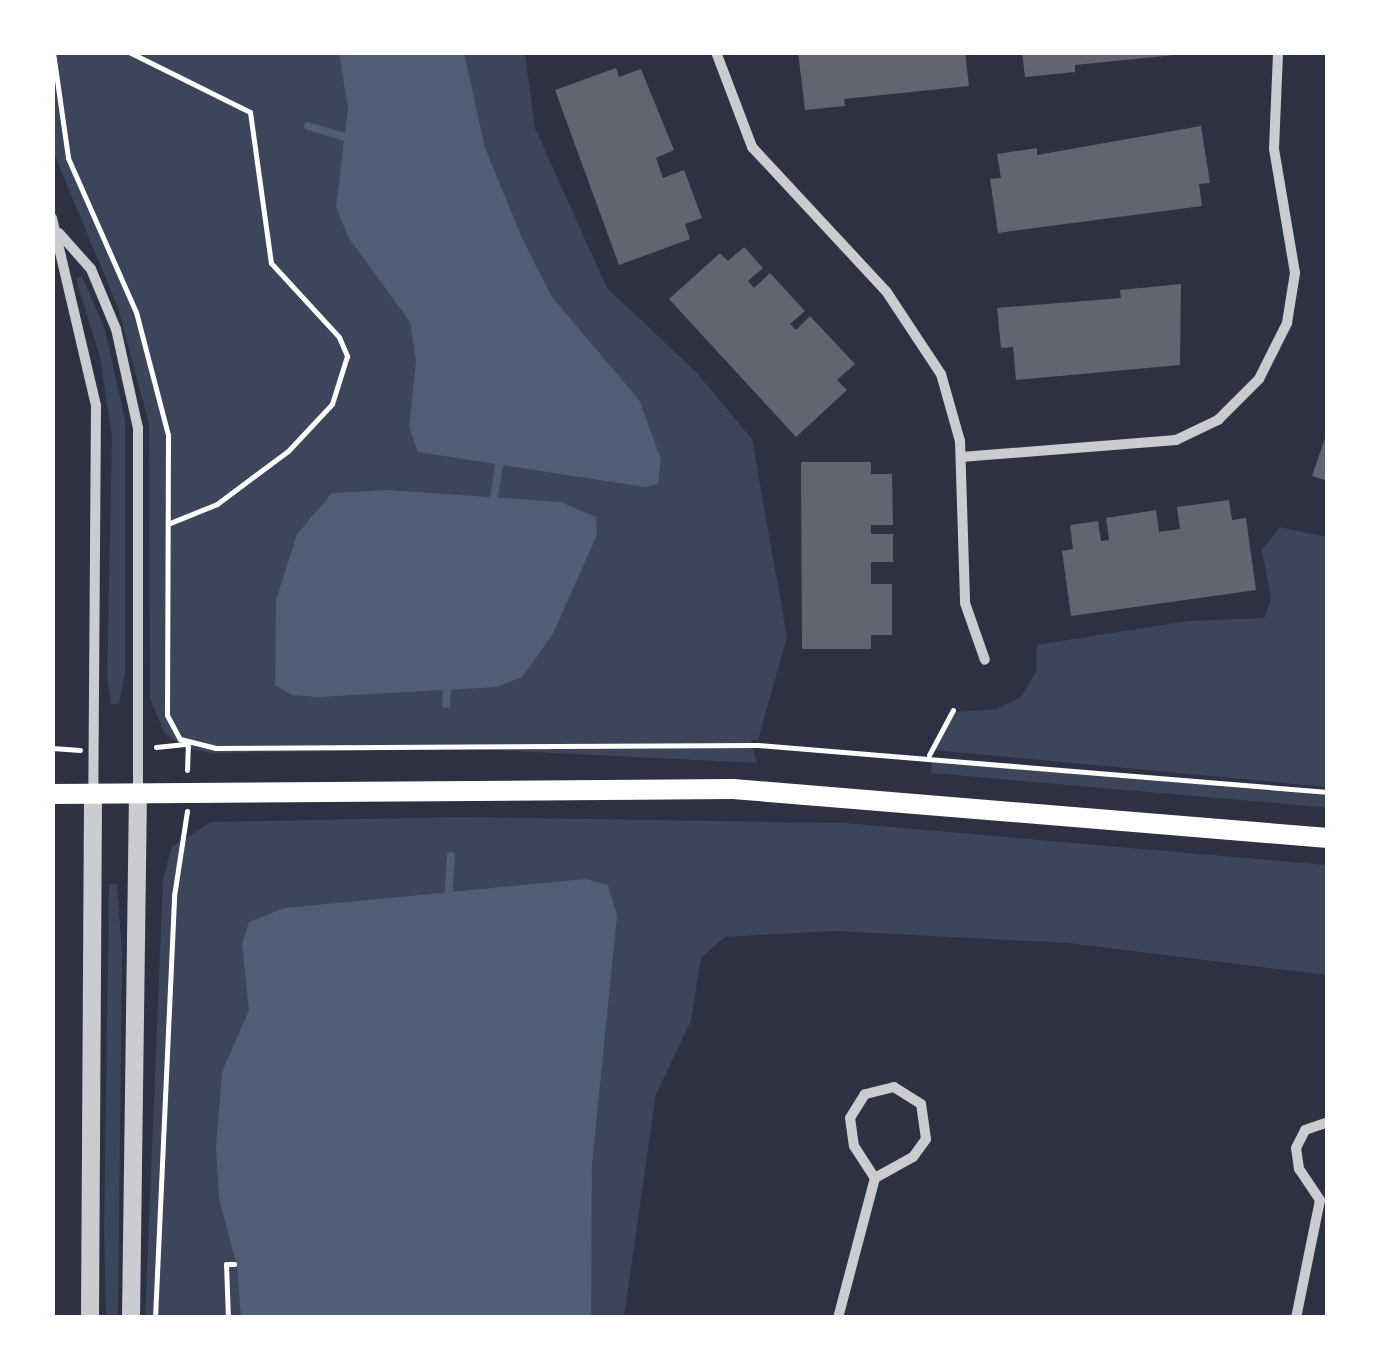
<!DOCTYPE html>
<html>
<head>
<meta charset="utf-8">
<style>
	body { margin:0 }
	#map { position:relative; width:1380px; height:1370px; overflow:hidden; background:#2d3142; font-family:"Golos Text",sans-serif }
	div>[style] { position:absolute }
	.green>* { inset:0; background:#3c4559; transform-origin:0 0 }
	.water>* { inset:0; background:#4f5d75 }
	.stream>* { height:8px; margin:-4px; padding:0 4px; transform-origin:4px; border-radius:4px; background:#4f5d75 }
	.building>* { inset:0; background:#626471 }
	.path>* { height:5px; margin:-2.5px; padding:0 2.5px; transform-origin:2.5px; border-radius:2.5px; background:#fff }
	.minor>* { height:10px; margin:-5px; padding:0 5px; transform-origin:5px; border-radius:5px; background:#caccd0 }
	.tertiary>* { height:18px; margin:-9px; padding:0 9px; transform-origin:9px; border-radius:9px; background:#caccd0 }
	.secondary>* { height:20px; margin:-10px; padding:0 10px; transform-origin:10px; border-radius:10px; background:#fff }
	span { translate:-50% -50%; white-space:nowrap; text-align:center; line-height:1.15; -webkit-text-stroke:8px #fff; paint-order:stroke }
	.frame { position:absolute; inset:0; border:55px solid #fff; pointer-events:none }
</style>
</head>
<body>
<div id="map">
	<div class="green">
		<div style="clip-path:polygon(52px 53px,525px 53px,535px 128px,607px 288px,696px 372px,752px 439px,787px 637px,758px 740px,751px 740px,757px 763px,473px 749px,214px 753px,187px 749px,165px 734px,150px 699px,149px 424px,118px 308px,53px 151px)"></div>
		<div style="clip-path:polygon(82px 276px,105px 330px,125px 420px,125px 674px,119px 704px,111px 704px,107px 677px,112px 437px,100px 357px,76px 280px)"></div>
		<div style="clip-path:polygon(1280px 527px,1327px 537px,1327px 787px,934px 750px,956px 712px,997px 709px,1021px 697px,1036px 672px,1037px 645px,1188px 621px,1264px 618px,1271px 599px,1262px 550px)"></div>
		<div style="left:932px;top:761px;width:397px;height:12px;rotate:5deg"></div>
		<div style="clip-path:polygon(459px 817px,845px 823px,1327px 865px,1327px 975px,1068px 943px,834px 931px,725px 937px,701px 958px,691px 1021px,656px 1094px,624px 1317px,145px 1318px,163px 878px,172px 847px,211px 822px)"></div>
		<div style="clip-path:polygon(109px 884px,117px 884px,122px 954px,118px 1318px,106px 1317px,104px 1230px)"></div>
	</div>
	<div class="water">
		<div style="clip-path:polygon(339px 53px,464px 53px,485px 148px,522px 238px,552px 297px,639px 400px,661px 459px,658px 484px,645px 487px,418px 452px,409px 427px,416px 360px,410px 322px,348px 237px,336px 207px,348px 108px)"></div>
		<div style="clip-path:polygon(388px 490px,561px 502px,596px 517px,597px 535px,553px 634px,522px 677px,497px 687px,318px 697px,292px 695px,275px 685px,276px 600px,297px 534px,332px 493px)"></div>
		<div style="clip-path:polygon(585px 879px,608px 885px,617px 916px,592px 1164px,591px 1317px,241px 1317px,237px 1266px,219px 1199px,216px 1147px,222px 1072px,249px 1010px,242px 944px,249px 922px,285px 908px)"></div>
	</div>
	<div class="stream">
		<div style="left:308px;top:126px;width:45px;rotate:16.8deg"></div>
		<div style="left:493px;top:504px;width:46px;rotate:-81.2deg"></div>
		<div style="left:446px;top:704px;width:21px;rotate:-85deg"></div>
		<div style="left:448px;top:901px;width:45px;rotate:-86.2deg"></div>
	</div>
	<div class="building">
		<div style="clip-path:polygon(798px 52px,965px 52px,969px 86px,844px 99px,845px 106px,805px 110px)"></div>
		<div style="clip-path:polygon(1022px 52px,1175px 52px,1175px 55px,1075px 65px,1075px 72px,1025px 77px)"></div>
		<div style="clip-path:polygon(616px 68px,619px 77px,641px 69px,674px 150px,656px 158px,663px 178px,684px 170px,702px 218px,685px 224px,690px 239px,619px 265px,555px 90px)"></div>
		<div style="clip-path:polygon(1201px 126px,1210px 183px,1199px 184px,1202px 206px,998px 233px,990px 179px,1001px 178px,997px 154px,1037px 148px,1037px 155px)"></div>
		<div style="clip-path:polygon(744px 247px,763px 268px,748px 281px,754px 288px,770px 273px,805px 311px,790px 324px,796px 330px,810px 316px,855px 364px,837px 380px,847px 390px,796px 437px,669px 299px,720px 253px,728px 261px)"></div>
		<div style="clip-path:polygon(1181px 284px,1180px 365px,1016px 380px,1013px 347px,1001px 348px,997px 308px,1121px 298px,1120px 290px)"></div>
		<div style="clip-path:polygon(1328px 430px,1328px 481px,1312px 476px)"></div>
		<div style="clip-path:polygon(801px 462px,871px 462px,871px 474px,892px 474px,893px 525px,871px 525px,871px 534px,893px 534px,893px 562px,871px 562px,871px 584px,892px 584px,892px 635px,871px 635px,871px 649px,802px 649px)"></div>
		<div style="clip-path:polygon(1229px 500px,1232px 520px,1246px 518px,1256px 590px,1071px 616px,1062px 551px,1073px 549px,1070px 525px,1098px 521px,1101px 541px,1109px 540px,1106px 518px,1156px 510px,1159px 532px,1180px 529px,1177px 507px)"></div>
	</div>
	<div class="path">
		<div style="left:53px;top:52px;width:107px;rotate:81.9deg"></div>
		<div style="left:68px;top:158px;width:168px;rotate:66.2deg"></div>
		<div style="left:136px;top:312px;width:127px;rotate:75.4deg"></div>
		<div style="left:168px;top:435px;width:280px;rotate:90.2deg"></div>
		<div style="left:167px;top:715px;width:27px;rotate:62deg"></div>
		<div style="left:180px;top:739px;width:36px;rotate:14deg"></div>
		<div style="left:215px;top:748px;width:543px;rotate:-0.32deg"></div>
		<div style="left:758px;top:745px;width:572px;rotate:4.71deg"></div>
		<div style="left:129px;top:52px;width:135px;rotate:26.4deg"></div>
		<div style="left:250px;top:112px;width:152px;rotate:82.1deg"></div>
		<div style="left:271px;top:263px;width:100px;rotate:47.4deg"></div>
		<div style="left:339px;top:337px;width:21px;rotate:67deg"></div>
		<div style="left:347px;top:356px;width:50px;rotate:107.4deg"></div>
		<div style="left:332px;top:404px;width:64px;rotate:133.1deg"></div>
		<div style="left:288px;top:451px;width:89px;rotate:143.3deg"></div>
		<div style="left:217px;top:504px;width:51px;rotate:158deg"></div>
		<div style="left:156px;top:747px;width:29px;rotate:-6deg"></div>
		<div style="left:52px;top:748px;width:28px;rotate:4deg"></div>
		<div style="left:929px;top:755px;width:51px;rotate:-61.9deg"></div>
		<div style="left:187px;top:770px;width:27px;rotate:-88deg"></div>
		<div style="left:155px;top:1318px;width:422px;rotate:-87.4deg"></div>
		<div style="left:174px;top:896px;width:86px;rotate:-81.3deg"></div>
		<div style="left:228px;top:1318px;width:54px;rotate:-92.1deg"></div>
		<div style="left:226px;top:1264px;width:8px"></div>
	</div>
	<div class="minor">
		<div style="left:716px;top:52px;width:102px;rotate:69.2deg"></div>
		<div style="left:752px;top:147px;width:197px;rotate:47.1deg"></div>
		<div style="left:886px;top:291px;width:100px;rotate:56.5deg"></div>
		<div style="left:941px;top:374px;width:70px;rotate:74.2deg"></div>
		<div style="left:960px;top:441px;width:162px;rotate:88.2deg"></div>
		<div style="left:965px;top:603px;width:60px;rotate:70.7deg"></div>
		<div style="left:52px;top:218px;width:193px;rotate:76.8deg"></div>
		<div style="left:96px;top:406px;width:387px;rotate:90.4deg"></div>
		<div style="left:59px;top:233px;width:48px;rotate:48.4deg"></div>
		<div style="left:91px;top:269px;width:65px;rotate:67.4deg"></div>
		<div style="left:116px;top:329px;width:101px;rotate:77.5deg"></div>
		<div style="left:138px;top:428px;width:365px;rotate:90deg"></div>
		<div style="left:961px;top:457px;width:216px;rotate:-4.5deg"></div>
		<div style="left:1176px;top:440px;width:47px;rotate:-25.5deg"></div>
		<div style="left:1218px;top:420px;width:58px;rotate:-45deg"></div>
		<div style="left:1259px;top:379px;width:63px;rotate:-63.4deg"></div>
		<div style="left:1287px;top:323px;width:51px;rotate:-80.9deg"></div>
		<div style="left:1295px;top:273px;width:126px;rotate:-99.6deg"></div>
		<div style="left:1274px;top:149px;width:97px;rotate:-87.6deg"></div>
		<div style="left:838px;top:1318px;width:145px;rotate:-75.2deg"></div>
		<div style="left:875px;top:1178px;width:43px;rotate:-28.9deg"></div>
		<div style="left:913px;top:1157px;width:22px;rotate:-54deg"></div>
		<div style="left:926px;top:1139px;width:35px;rotate:-98deg"></div>
		<div style="left:921px;top:1104px;width:32px;rotate:-148deg"></div>
		<div style="left:894px;top:1087px;width:30px;rotate:166deg"></div>
		<div style="left:865px;top:1094px;width:28px;rotate:122deg"></div>
		<div style="left:850px;top:1118px;width:28px;rotate:82deg"></div>
		<div style="left:854px;top:1146px;width:38px;rotate:57deg"></div>
		<div style="left:1296px;top:1318px;width:120px;rotate:-78.5deg"></div>
		<div style="left:1320px;top:1200px;width:37px;rotate:-124deg"></div>
		<div style="left:1299px;top:1169px;width:21px;rotate:-98deg"></div>
		<div style="left:1296px;top:1148px;width:20px;rotate:-63deg"></div>
		<div style="left:1305px;top:1130px;width:24px;rotate:-19deg"></div>
	</div>
	<div class="tertiary">
		<div style="left:90px;top:1318px;width:525px;rotate:-89.67deg"></div>
		<div style="left:131px;top:1318px;width:525px;rotate:-89.24deg"></div>
	</div>
	<div class="secondary">
		<div style="left:52px;top:794px;width:681px;rotate:-0.42deg"></div>
		<div style="left:733px;top:789px;width:597px;rotate:4.71deg"></div>
	</div>
	<div class="frame"></div>
</div>
</body>
</html>
